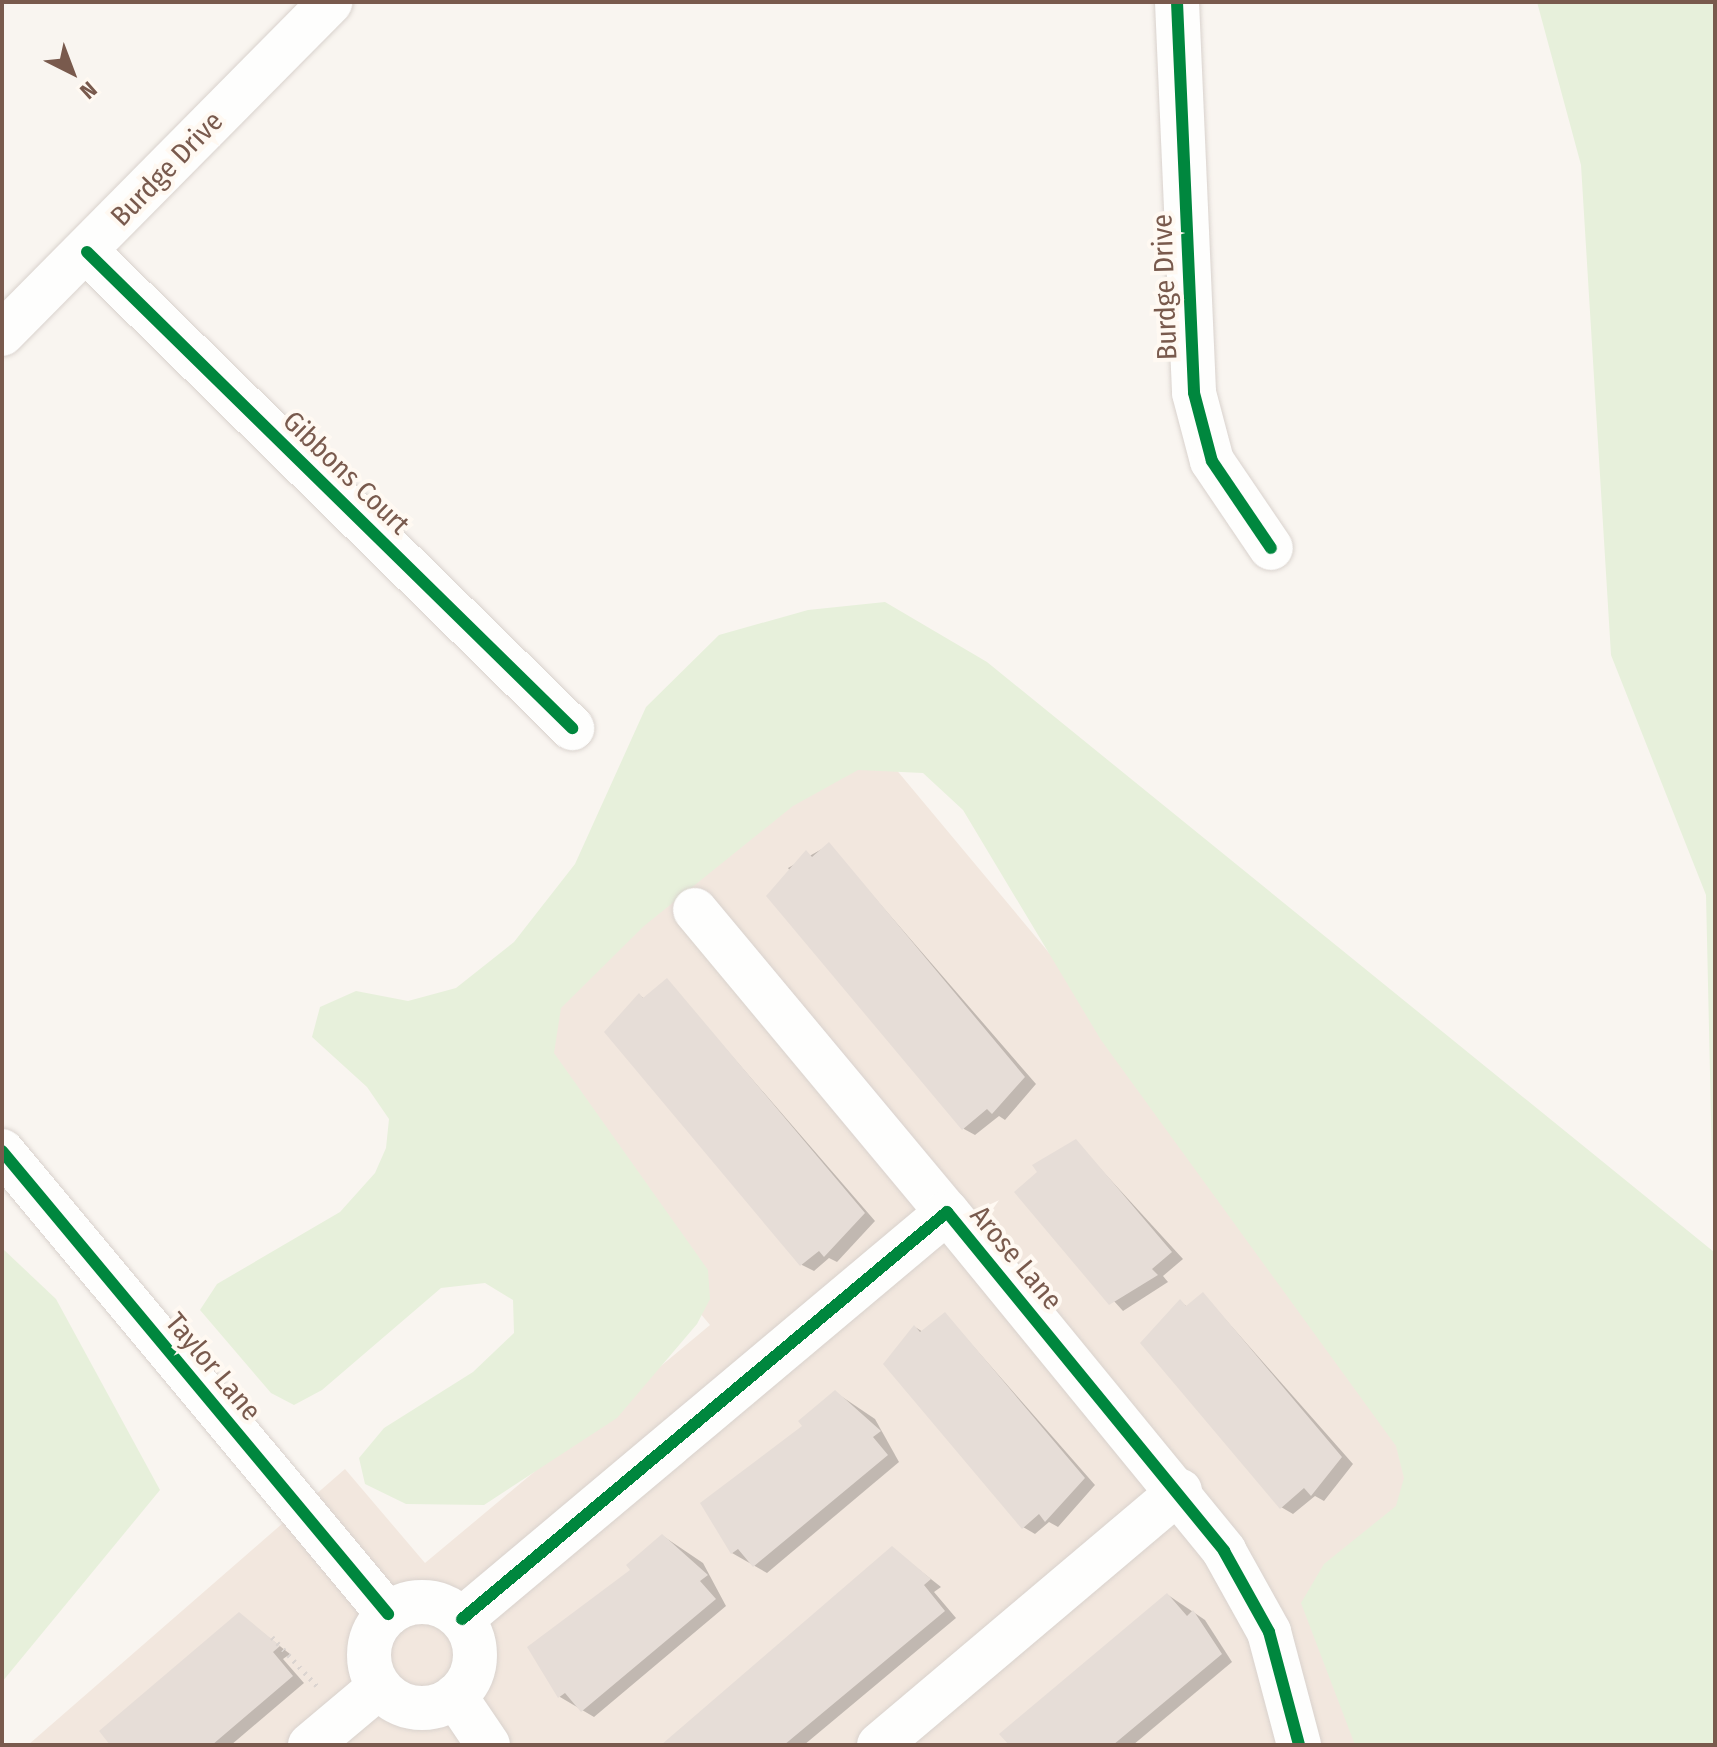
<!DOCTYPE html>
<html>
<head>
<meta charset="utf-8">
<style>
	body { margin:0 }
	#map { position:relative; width:1717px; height:1747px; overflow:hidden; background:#f9f5f0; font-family:"Fira Sans Condensed",sans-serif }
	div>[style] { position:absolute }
	.residential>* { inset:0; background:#f2e7de }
	.green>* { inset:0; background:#e7f0db }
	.shadow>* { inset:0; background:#0003 }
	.building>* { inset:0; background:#e6ddd7 }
	.path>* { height:5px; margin-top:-2.5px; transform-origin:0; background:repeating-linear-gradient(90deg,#dbd4d0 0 2px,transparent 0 8px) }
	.roads { filter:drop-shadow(0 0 2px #d9d2cd) drop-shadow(0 0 2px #d9d2cd) }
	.minor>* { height:44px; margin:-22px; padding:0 22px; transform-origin:22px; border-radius:22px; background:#fefefd }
	.minor>.ring { margin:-22px; padding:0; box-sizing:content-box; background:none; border:44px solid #fefefd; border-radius:50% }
	.cycleway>* { height:12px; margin:-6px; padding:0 6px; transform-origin:6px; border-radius:6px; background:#00873e }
	span { translate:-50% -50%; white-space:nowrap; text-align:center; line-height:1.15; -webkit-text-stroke:8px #fff9f2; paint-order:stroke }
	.street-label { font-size:28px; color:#795a4d }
	.frame { position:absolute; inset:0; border:4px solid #795a4d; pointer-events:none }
	.north { position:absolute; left:32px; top:32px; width:80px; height:80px; -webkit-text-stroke:6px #fff9f2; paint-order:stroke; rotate:138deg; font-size:22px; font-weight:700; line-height:32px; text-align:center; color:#795a4d }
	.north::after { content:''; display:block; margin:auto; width:28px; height:36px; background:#795a4d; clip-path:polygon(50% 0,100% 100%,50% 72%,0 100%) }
</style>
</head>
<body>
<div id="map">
	<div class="residential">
		<div style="clip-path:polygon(839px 701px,1710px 1745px,28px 1745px,345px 1469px,425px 1563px,710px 1325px,457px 1021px)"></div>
	</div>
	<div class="green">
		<div style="clip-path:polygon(1537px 2px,1715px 2px,1715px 1745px,1355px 1745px,1301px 1603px,1324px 1564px,1396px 1506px,1404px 1478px,1396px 1446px,1101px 1040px,963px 810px,923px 773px,858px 770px,793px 806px,644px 926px,561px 1008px,554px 1053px,708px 1270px,710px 1299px,697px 1324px,617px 1418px,484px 1505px,406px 1504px,365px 1484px,359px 1458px,384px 1428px,473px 1372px,514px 1333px,513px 1300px,485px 1283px,441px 1288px,322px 1390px,294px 1405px,271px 1393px,200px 1310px,217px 1284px,340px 1212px,375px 1173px,386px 1148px,389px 1119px,367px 1087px,312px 1037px,320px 1007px,356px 991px,408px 1001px,456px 988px,514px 942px,575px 864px,646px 707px,719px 635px,808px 610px,885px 602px,987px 662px,1714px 1252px,1706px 895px,1611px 655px,1581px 165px)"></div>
		<div style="clip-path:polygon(2px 1248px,56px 1299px,160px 1490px,2px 1682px)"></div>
	</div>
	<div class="shadow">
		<div style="clip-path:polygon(829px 845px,1036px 1084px,1005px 1120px,999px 1116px,975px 1135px,964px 1129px,788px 868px)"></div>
		<div style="clip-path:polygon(667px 981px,875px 1221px,837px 1262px,829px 1258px,814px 1271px,802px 1265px,639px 995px,645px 999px)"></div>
		<div style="clip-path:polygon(1076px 1142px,1183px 1259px,1163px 1276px,1168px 1282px,1123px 1311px,1016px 1193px)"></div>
		<div style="clip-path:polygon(1203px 1294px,1353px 1464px,1324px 1501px,1315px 1496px,1293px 1514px,1281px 1507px,1180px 1302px,1188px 1307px)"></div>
		<div style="clip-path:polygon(945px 1314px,1095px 1485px,1058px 1527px,1049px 1522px,1035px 1534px,1023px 1527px,915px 1327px,923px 1332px)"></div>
		<div style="clip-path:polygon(835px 1392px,875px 1419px,899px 1462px,767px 1573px,732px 1553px,805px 1426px)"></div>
		<div style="clip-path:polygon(663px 1536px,703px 1563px,726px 1606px,594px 1717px,560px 1697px,530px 1648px,633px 1570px)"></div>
		<div style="clip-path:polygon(893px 1549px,941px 1587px,934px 1592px,956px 1618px,804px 1745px,664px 1745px)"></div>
		<div style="clip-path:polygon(1168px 1595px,1205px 1620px,1232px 1662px,1133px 1745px,1009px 1745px,1002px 1734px)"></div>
		<div style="clip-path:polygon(239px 1614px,290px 1654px,283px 1659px,304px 1683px,231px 1745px,113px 1745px)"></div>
	</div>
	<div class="building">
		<div style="clip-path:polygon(829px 842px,1025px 1077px,992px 1114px,987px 1109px,962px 1130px,766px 896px,806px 850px,812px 857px)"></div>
		<div style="clip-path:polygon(667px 978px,865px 1213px,824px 1257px,819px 1251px,800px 1266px,604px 1032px,639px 993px,643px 998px)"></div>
		<div style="clip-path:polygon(1076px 1139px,1172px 1252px,1152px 1269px,1158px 1275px,1109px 1305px,1014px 1192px,1037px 1172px,1032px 1165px)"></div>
		<div style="clip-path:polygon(1203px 1292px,1342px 1457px,1311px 1496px,1304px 1488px,1280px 1509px,1140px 1343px,1180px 1299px,1186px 1306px)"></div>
		<div style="clip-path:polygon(945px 1312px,1085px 1478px,1045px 1522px,1039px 1514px,1022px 1529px,883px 1364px,914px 1325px,920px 1332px)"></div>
		<div style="clip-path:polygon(835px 1390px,881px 1431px,873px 1437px,888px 1455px,753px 1567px,738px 1549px,731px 1554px,700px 1503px,802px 1426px,798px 1421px)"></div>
		<div style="clip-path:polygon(662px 1534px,708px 1575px,700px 1581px,716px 1599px,581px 1712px,565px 1693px,558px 1698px,527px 1647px,630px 1570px,626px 1565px)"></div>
		<div style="clip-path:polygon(892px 1546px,931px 1579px,924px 1585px,945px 1611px,784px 1745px,661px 1745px)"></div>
		<div style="clip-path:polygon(1167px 1593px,1187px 1616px,1193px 1610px,1222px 1654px,1113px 1745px,1009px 1745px,999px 1734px)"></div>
		<div style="clip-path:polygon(239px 1612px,280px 1646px,273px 1652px,293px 1676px,212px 1745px,110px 1745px,99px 1731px)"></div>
	</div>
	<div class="path">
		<div style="left:272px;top:1637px;width:67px;rotate:47.4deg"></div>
	</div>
	<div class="roads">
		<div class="minor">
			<div style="left:1177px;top:2px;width:391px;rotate:87.5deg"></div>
			<div style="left:1194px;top:393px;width:70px;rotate:75.2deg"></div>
			<div style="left:1212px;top:461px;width:105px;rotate:55.9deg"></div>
			<div style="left:87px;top:252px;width:680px;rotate:44.46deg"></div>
			<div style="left:2px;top:334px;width:467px;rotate:-45.3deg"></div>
			<div style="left:695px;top:910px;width:393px;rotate:50.2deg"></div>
			<div style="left:2px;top:1151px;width:603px;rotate:50.18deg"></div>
			<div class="ring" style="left:369px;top:1602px;width:62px;height:62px"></div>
			<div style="left:462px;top:1619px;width:633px;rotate:-40deg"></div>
			<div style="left:947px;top:1212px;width:438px;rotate:50.7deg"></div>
			<div style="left:1224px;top:1551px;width:93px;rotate:60.9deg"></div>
			<div style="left:1269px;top:1632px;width:117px;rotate:75.1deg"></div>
			<div style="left:455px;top:1696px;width:59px;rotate:56deg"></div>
			<div style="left:310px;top:1745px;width:90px;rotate:-40deg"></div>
			<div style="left:879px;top:1745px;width:394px;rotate:-40.2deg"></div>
		</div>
	</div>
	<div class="cycleway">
		<div style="left:1177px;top:2px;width:391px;rotate:87.5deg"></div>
		<div style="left:1194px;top:393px;width:70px;rotate:75.2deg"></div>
		<div style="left:1212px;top:461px;width:105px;rotate:55.9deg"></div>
		<div style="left:87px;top:252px;width:680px;rotate:44.46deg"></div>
		<div style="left:2px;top:1151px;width:603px;rotate:50.18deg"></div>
		<div style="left:462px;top:1619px;width:633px;rotate:-40deg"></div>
		<div style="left:947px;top:1212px;width:438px;rotate:50.7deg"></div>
		<div style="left:1224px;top:1551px;width:93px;rotate:60.9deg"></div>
		<div style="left:1269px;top:1632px;width:117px;rotate:75.1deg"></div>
	</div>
	<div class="street-label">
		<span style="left:167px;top:169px;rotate:-46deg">Burdge Drive</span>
		<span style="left:1165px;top:287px;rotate:-92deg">Burdge Drive</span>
		<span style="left:346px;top:473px;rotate:44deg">Gibbons Court</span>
		<span style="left:1016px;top:1258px;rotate:50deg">Arose Lane</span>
		<span style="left:213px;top:1367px;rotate:50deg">Taylor Lane</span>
	</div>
	<div class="frame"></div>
	<div class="north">N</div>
</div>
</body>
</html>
